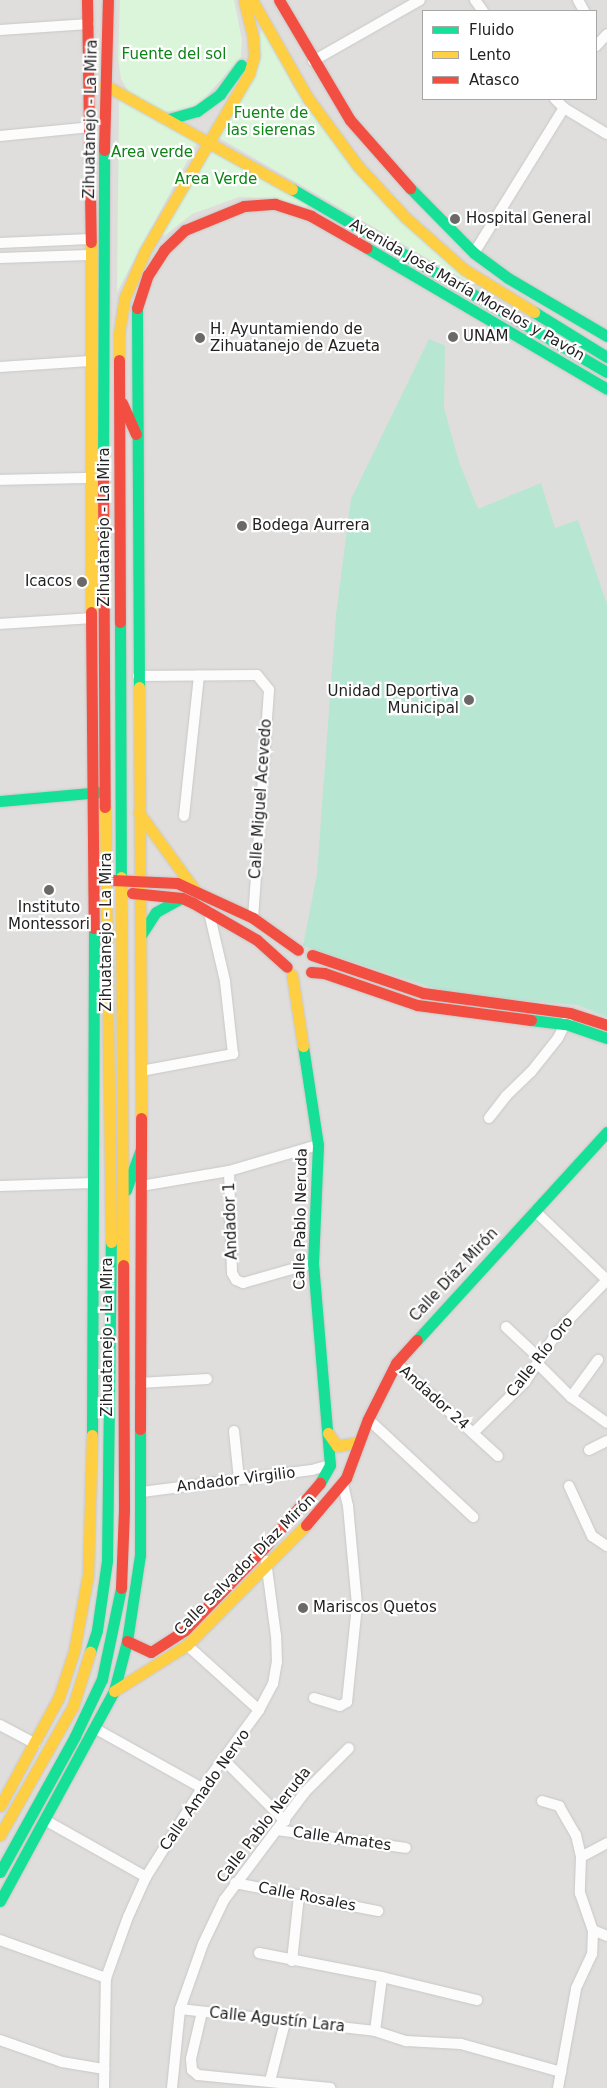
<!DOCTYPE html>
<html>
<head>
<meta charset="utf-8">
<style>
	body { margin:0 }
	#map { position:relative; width:607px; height:2088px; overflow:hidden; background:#f0eeeb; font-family:"DejaVu Sans",sans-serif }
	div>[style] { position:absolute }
	.residential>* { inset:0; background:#dfdedc }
	.park>* { inset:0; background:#daf5da }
	.pitch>* { inset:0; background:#b7e6d2 }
	.roads { filter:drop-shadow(0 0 1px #c9c8c7) drop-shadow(0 0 1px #c9c8c7) }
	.street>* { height:10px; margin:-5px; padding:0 5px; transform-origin:5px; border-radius:5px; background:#fdfcfc }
	.fast>* { height:11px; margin:-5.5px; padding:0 5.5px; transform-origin:5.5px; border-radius:5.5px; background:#16e098 }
	.slow>* { height:11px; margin:-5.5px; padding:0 5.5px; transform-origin:5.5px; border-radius:5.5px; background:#ffcf43 }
	.jam>* { height:11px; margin:-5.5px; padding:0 5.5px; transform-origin:5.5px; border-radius:5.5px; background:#f24e42 }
	.dots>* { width:14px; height:14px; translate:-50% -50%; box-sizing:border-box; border:2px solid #fff; border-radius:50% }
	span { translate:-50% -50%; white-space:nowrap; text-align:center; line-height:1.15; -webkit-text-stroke:4.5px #fff; paint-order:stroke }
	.park-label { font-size:15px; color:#0c8416 }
	.street-label { font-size:15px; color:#222 }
	.poi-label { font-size:15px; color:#222 }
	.left { translate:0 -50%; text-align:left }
	.right { translate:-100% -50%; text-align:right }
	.legend { position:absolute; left:422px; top:10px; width:175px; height:90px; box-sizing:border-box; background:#fff; border:1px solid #a7a7a7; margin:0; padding:6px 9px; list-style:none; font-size:15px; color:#222 }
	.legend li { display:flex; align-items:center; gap:10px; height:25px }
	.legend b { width:25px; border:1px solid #a7a7a7 }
</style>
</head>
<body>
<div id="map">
	<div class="residential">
		<div style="clip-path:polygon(evenodd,0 0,607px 0,607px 2088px,0 2088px,0 0,423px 11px,596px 11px,596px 99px,423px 99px,423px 11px)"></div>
	</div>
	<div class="park">
		<div style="clip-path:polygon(120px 0,234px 0,242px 40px,241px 57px,196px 108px,164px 112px,129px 92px,121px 79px,118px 58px)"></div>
		<div style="clip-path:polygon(262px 21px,293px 86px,343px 154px,468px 276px,466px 281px,216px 136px,261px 32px)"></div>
		<div style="clip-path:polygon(119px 99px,199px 139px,117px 292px)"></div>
		<div style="clip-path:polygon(209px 149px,308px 205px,306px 208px,267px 198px,239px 197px,192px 214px,164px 236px,160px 231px)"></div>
	</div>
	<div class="pitch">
		<div style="clip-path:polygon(429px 339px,445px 346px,444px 408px,459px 462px,478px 509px,541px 483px,555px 528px,578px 520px,607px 604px,607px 1017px,578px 1005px,456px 995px,303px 946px,317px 874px,336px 615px,351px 499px)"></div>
	</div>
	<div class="roads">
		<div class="street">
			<div style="left:475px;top:0;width:14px;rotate:54deg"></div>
			<div style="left:578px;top:0;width:13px;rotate:61deg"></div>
			<div style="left:0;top:30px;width:89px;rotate:-3.9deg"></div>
			<div style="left:596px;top:46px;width:16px;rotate:-47deg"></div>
			<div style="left:313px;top:61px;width:123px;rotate:-29.7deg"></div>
			<div style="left:564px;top:108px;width:50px;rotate:31.2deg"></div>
			<div style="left:0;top:136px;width:91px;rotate:-5.6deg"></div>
			<div style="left:0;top:243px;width:90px;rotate:-2.5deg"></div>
			<div style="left:474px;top:253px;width:171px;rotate:-58.2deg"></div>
			<div style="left:564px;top:108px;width:13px;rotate:-135deg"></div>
			<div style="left:0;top:258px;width:89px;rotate:-1.9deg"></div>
			<div style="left:0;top:367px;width:90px;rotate:-3.8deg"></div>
			<div style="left:0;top:480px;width:90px;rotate:-1.3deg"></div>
			<div style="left:0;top:624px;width:92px;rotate:-3.7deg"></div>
			<div style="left:138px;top:676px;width:119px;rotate:-0.5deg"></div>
			<div style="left:257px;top:675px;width:19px;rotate:51deg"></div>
			<div style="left:269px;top:690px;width:229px;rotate:94deg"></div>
			<div style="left:184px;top:816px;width:141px;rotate:-83.9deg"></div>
			<div style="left:141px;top:1071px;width:94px;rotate:-10.5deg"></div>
			<div style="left:233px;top:1054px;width:73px;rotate:-96.3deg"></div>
			<div style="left:225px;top:981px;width:71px;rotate:-103.1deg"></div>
			<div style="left:489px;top:1118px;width:28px;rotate:-52deg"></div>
			<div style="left:506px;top:1096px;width:35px;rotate:-44deg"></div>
			<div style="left:531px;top:1072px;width:43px;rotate:-51.5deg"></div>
			<div style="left:558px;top:1038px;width:22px;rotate:-63deg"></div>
			<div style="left:229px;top:1171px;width:102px;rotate:88.3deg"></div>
			<div style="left:232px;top:1273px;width:8px;rotate:60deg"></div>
			<div style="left:236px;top:1280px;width:8px;rotate:23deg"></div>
			<div style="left:243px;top:1283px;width:73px;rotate:-15.9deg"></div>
			<div style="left:0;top:1186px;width:94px;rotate:-1.8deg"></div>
			<div style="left:141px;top:1186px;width:89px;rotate:-9.7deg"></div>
			<div style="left:229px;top:1171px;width:93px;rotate:-16.3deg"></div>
			<div style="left:535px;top:1211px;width:100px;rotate:43.8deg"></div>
			<div style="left:506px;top:1327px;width:47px;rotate:43.3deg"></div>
			<div style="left:396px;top:1363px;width:138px;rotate:42.4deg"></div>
			<div style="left:538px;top:1364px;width:47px;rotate:45deg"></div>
			<div style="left:571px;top:1397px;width:44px;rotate:35.8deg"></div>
			<div style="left:140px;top:1383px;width:67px;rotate:-3.4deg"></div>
			<div style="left:571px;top:1397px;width:46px;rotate:-53.9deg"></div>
			<div style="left:368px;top:1419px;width:144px;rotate:43deg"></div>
			<div style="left:234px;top:1431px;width:48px;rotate:84.1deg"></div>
			<div style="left:473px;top:1433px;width:73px;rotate:-44.4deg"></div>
			<div style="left:525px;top:1382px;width:61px;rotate:-57.1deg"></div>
			<div style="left:558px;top:1331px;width:71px;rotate:-46.1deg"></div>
			<div style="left:589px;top:1450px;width:20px;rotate:-27deg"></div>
			<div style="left:569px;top:1486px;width:55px;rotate:65.3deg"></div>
			<div style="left:592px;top:1536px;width:18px;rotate:34deg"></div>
			<div style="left:142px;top:1492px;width:171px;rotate:-7.4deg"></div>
			<div style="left:312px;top:1470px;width:19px;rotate:-16deg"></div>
			<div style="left:187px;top:1645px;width:97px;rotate:42.1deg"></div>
			<div style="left:314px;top:1698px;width:27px;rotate:17deg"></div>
			<div style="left:340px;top:1706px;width:8px;rotate:-30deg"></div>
			<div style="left:347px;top:1702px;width:98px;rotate:-84.1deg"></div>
			<div style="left:357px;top:1605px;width:99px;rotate:-95.2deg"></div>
			<div style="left:348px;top:1506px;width:23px;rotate:-103deg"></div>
			<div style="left:0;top:1725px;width:40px;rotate:28deg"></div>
			<div style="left:96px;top:1729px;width:121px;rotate:29.1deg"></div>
			<div style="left:225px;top:1761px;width:85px;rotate:45deg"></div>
			<div style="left:542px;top:1801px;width:18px;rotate:16deg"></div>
			<div style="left:559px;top:1806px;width:34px;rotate:60deg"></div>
			<div style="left:576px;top:1835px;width:23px;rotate:77deg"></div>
			<div style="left:581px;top:1857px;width:36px;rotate:92deg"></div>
			<div style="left:580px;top:1893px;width:39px;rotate:71deg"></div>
			<div style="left:593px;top:1930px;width:24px;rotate:92deg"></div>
			<div style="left:592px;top:1954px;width:38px;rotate:115deg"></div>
			<div style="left:576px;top:1989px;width:101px;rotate:100.3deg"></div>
			<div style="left:45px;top:1820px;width:116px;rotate:29.4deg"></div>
			<div style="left:277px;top:1830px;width:130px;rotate:7.9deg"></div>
			<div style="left:581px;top:1857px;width:30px;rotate:-28deg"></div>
			<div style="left:235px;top:1883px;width:146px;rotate:11.1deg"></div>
			<div style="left:593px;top:1930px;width:15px;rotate:23deg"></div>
			<div style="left:0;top:1940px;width:113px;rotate:19.7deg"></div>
			<div style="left:259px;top:1953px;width:125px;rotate:11deg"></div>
			<div style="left:382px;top:1977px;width:98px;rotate:13.6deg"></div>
			<div style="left:292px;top:1961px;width:66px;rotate:-83.9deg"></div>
			<div style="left:180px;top:2009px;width:196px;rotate:6.4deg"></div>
			<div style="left:375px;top:2031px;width:33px;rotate:18deg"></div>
			<div style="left:406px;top:2041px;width:55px;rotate:3.1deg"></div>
			<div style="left:461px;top:2044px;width:104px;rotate:15.6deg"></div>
			<div style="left:202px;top:2012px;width:48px;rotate:103.2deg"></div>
			<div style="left:191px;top:2059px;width:11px;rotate:85deg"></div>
			<div style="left:192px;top:2070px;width:8px;rotate:40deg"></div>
			<div style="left:198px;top:2075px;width:133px;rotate:5.6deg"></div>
			<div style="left:375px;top:2031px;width:54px;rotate:-82.6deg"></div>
			<div style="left:0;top:2040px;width:66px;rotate:19.5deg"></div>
			<div style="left:62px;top:2062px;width:43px;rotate:9.5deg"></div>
			<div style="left:270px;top:2081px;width:61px;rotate:-75.7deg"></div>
			<div style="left:104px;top:2088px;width:110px;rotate:-89deg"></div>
			<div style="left:106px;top:1978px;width:65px;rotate:-70.2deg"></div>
			<div style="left:128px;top:1917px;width:44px;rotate:-65.8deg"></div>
			<div style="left:146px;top:1877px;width:105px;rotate:-57.8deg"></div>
			<div style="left:202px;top:1788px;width:97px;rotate:-53.8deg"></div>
			<div style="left:259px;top:1710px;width:30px;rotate:-62deg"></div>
			<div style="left:273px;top:1684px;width:22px;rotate:-80deg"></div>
			<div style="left:277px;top:1662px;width:26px;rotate:-92deg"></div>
			<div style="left:276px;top:1636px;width:76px;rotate:-97.6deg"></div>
			<div style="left:172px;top:2088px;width:79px;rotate:-84.2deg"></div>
			<div style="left:180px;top:2009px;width:69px;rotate:-70.5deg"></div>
			<div style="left:203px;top:1944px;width:49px;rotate:-64.5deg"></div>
			<div style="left:224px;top:1900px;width:135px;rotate:-53.1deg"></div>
			<div style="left:305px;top:1792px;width:62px;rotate:-45deg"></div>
		</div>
		<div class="fast">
			<div style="left:169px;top:119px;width:29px;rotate:-16deg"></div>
			<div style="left:197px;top:111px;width:29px;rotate:-36deg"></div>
			<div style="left:220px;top:94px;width:36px;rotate:-54deg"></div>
			<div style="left:410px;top:188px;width:91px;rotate:45.4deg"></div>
			<div style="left:474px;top:253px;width:42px;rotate:36.3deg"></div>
			<div style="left:508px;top:278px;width:115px;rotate:30.4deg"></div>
			<div style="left:292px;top:189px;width:364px;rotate:30.2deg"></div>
			<div style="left:367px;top:248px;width:278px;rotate:30.4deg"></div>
			<div style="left:137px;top:308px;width:379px;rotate:89.7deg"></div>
			<div style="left:534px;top:312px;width:86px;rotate:31.7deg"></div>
			<div style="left:103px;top:479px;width:329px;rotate:-89.8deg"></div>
			<div style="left:120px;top:622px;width:255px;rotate:89.8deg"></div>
			<div style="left:0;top:801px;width:100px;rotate:-5.1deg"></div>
			<div style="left:141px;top:935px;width:27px;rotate:-57deg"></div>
			<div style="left:156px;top:912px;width:29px;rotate:-29deg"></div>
			<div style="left:531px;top:1020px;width:35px;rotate:7deg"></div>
			<div style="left:566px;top:1024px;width:43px;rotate:18.9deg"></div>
			<div style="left:303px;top:1046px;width:100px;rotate:81.4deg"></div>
			<div style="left:318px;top:1145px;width:118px;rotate:92.4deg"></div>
			<div style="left:313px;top:1263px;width:203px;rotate:85.2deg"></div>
			<div style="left:330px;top:1465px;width:21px;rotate:119deg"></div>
			<div style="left:126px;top:1190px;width:44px;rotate:-69.9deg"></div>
			<div style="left:417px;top:1340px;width:282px;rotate:-47.6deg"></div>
			<div style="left:92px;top:1435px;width:507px;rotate:-89.77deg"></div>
			<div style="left:90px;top:1652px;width:23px;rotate:-72deg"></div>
			<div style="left:97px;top:1630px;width:70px;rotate:-81.8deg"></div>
			<div style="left:107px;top:1561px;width:319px;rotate:-89.3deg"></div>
			<div style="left:0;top:1872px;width:155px;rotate:-61.1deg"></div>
			<div style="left:75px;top:1736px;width:63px;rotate:-64.7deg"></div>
			<div style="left:102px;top:1679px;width:93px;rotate:-78.2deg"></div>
			<div style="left:0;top:1901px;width:239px;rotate:-61.5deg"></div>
			<div style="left:114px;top:1691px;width:52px;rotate:-75.4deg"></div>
			<div style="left:127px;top:1641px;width:87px;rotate:-81.4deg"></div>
			<div style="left:140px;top:1555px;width:126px;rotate:-90deg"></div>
		</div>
		<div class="slow">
			<div style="left:252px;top:0;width:113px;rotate:60.3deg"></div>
			<div style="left:308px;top:98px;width:84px;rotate:53.7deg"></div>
			<div style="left:358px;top:166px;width:69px;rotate:47.3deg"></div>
			<div style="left:405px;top:217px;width:80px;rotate:41.5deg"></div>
			<div style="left:465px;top:270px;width:81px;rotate:31.3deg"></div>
			<div style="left:105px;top:85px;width:214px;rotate:29.1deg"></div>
			<div style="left:91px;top:242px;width:370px;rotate:90deg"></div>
			<div style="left:119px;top:360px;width:27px;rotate:-90deg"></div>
			<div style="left:119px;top:333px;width:36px;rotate:-81deg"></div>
			<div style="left:125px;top:297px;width:50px;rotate:-66.5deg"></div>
			<div style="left:145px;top:251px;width:205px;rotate:-59.6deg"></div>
			<div style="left:249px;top:74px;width:19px;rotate:-74deg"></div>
			<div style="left:254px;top:56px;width:19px;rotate:-93deg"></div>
			<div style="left:253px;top:37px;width:38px;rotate:-104deg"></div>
			<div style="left:139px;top:687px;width:431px;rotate:89.7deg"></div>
			<div style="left:105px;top:807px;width:435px;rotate:89.2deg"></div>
			<div style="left:139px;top:813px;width:94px;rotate:54.1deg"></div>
			<div style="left:121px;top:877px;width:388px;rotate:89.7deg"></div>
			<div style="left:292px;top:975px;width:72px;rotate:81.2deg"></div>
			<div style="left:328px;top:1433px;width:16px;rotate:55deg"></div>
			<div style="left:337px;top:1446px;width:22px;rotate:-10deg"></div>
			<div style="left:114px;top:1691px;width:86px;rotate:-32.2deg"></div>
			<div style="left:187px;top:1645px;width:169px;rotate:-45.2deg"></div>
			<div style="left:0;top:1806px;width:124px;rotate:-61.6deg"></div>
			<div style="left:59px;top:1697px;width:48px;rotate:-71.9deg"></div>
			<div style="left:74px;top:1651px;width:77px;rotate:-79.6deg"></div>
			<div style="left:88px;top:1575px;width:140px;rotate:-88.4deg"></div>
			<div style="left:0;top:1835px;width:148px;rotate:-60.5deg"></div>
			<div style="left:73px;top:1706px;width:57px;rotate:-72.5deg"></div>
		</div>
		<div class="jam">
			<div style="left:87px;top:0;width:242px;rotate:89.1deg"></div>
			<div style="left:279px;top:0;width:139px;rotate:59.4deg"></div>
			<div style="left:350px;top:120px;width:91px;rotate:48.6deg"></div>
			<div style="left:104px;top:150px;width:150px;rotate:-88.5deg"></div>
			<div style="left:137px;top:308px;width:35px;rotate:-72deg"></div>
			<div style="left:148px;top:275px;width:30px;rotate:-57deg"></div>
			<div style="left:164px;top:250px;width:29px;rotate:-44deg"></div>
			<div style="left:185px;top:230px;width:64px;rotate:-22.1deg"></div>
			<div style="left:244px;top:206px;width:31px;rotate:-4deg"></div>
			<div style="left:275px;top:204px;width:38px;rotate:18deg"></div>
			<div style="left:311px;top:216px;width:64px;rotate:29.7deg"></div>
			<div style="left:119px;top:360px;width:262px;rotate:89.8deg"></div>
			<div style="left:122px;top:403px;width:34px;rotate:66deg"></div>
			<div style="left:103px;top:479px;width:328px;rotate:89.7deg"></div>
			<div style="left:91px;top:612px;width:316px;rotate:89.5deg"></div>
			<div style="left:112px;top:880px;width:65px;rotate:2.6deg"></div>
			<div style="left:177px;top:883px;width:84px;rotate:24.7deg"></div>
			<div style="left:253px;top:918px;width:55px;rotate:35.4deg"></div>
			<div style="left:132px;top:893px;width:50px;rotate:5.7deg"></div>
			<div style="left:182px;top:898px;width:12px;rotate:24deg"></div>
			<div style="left:193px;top:903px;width:74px;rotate:30deg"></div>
			<div style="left:257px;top:940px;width:40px;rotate:42deg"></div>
			<div style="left:312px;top:955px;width:117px;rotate:18.9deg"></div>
			<div style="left:423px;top:993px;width:148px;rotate:7.7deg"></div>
			<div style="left:570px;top:1013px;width:39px;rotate:18deg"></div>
			<div style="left:311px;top:972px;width:13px;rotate:4deg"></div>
			<div style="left:324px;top:973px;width:98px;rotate:19deg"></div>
			<div style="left:417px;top:1005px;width:115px;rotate:7.5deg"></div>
			<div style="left:140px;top:1429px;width:311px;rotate:-89.8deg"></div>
			<div style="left:306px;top:1525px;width:62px;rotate:-49.6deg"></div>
			<div style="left:346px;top:1478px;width:63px;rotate:-69.6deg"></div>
			<div style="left:368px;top:1419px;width:63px;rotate:-63.4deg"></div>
			<div style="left:396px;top:1363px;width:31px;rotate:-48deg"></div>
			<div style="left:121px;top:1588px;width:78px;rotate:-87.8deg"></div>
			<div style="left:124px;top:1510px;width:245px;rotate:-90.2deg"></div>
			<div style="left:127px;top:1641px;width:26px;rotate:25deg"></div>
			<div style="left:151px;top:1652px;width:40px;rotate:-32.9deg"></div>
			<div style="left:185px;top:1630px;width:114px;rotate:-46.1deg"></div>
			<div style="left:264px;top:1548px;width:86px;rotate:-49.3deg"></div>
		</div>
	</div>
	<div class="dots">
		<div style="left:455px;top:219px;background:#6a6968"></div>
		<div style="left:453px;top:337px;background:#6a6968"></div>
		<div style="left:200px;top:338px;background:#6a6968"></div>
		<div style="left:242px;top:526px;background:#6a6968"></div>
		<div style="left:82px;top:582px;background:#6a6968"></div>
		<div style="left:469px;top:700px;background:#6a6968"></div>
		<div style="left:49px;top:890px;background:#6a6968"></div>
		<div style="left:303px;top:1608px;background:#6a6968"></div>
	</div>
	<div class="park-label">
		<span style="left:174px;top:55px">Fuente del sol</span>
		<span style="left:271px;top:122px">Fuente de<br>las sierenas</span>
		<span style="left:152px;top:153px">Area verde</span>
		<span style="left:216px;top:180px">Area Verde</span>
	</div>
	<div class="street-label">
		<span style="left:91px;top:119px;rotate:-89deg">Zihuatanejo - La Mira</span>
		<span style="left:467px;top:290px;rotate:30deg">Avenida José María Morelos y Pavón</span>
		<span style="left:105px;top:527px;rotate:-90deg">Zihuatanejo - La Mira</span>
		<span style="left:261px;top:799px;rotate:-86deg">Calle Miguel Acevedo</span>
		<span style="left:107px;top:932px;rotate:-90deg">Zihuatanejo - La Mira</span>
		<span style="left:301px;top:1219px;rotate:-89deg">Calle Pablo Neruda</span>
		<span style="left:231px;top:1221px;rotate:-92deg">Andador 1</span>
		<span style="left:454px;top:1275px;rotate:-47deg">Calle Díaz Mirón</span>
		<span style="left:108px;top:1337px;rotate:-90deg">Zihuatanejo - La Mira</span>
		<span style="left:540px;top:1357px;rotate:-52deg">Calle Río Oro</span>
		<span style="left:434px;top:1398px;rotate:42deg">Andador 24</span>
		<span style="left:236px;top:1480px;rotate:-7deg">Andador Virgilio</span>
		<span style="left:245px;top:1565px;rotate:-45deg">Calle Salvador Díaz Mirón</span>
		<span style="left:205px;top:1790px;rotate:-55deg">Calle Amado Nervo</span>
		<span style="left:264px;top:1825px;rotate:-52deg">Calle Pablo Neruda</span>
		<span style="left:342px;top:1839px;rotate:8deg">Calle Amates</span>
		<span style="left:307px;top:1897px;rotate:11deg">Calle Rosales</span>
		<span style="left:277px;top:2020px;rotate:6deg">Calle Agustín Lara</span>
	</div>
	<div class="poi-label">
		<span class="left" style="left:466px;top:219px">Hospital General</span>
		<span class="left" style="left:210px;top:338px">H. Ayuntamiendo de<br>Zihuatanejo de Azueta</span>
		<span class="left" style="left:463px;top:337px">UNAM</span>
		<span class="left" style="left:252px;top:526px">Bodega Aurrera</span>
		<span class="right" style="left:72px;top:582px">Icacos</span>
		<span class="right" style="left:459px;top:700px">Unidad Deportiva<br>Municipal</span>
		<span style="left:49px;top:916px">Instituto<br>Montessori</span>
		<span class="left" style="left:313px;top:1608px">Mariscos Quetos</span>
	</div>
	<ul class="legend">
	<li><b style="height:6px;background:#16e098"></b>Fluido</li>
	<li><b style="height:6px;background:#ffcf43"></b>Lento</li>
	<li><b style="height:6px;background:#f24e42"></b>Atasco</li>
	</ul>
</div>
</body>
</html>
